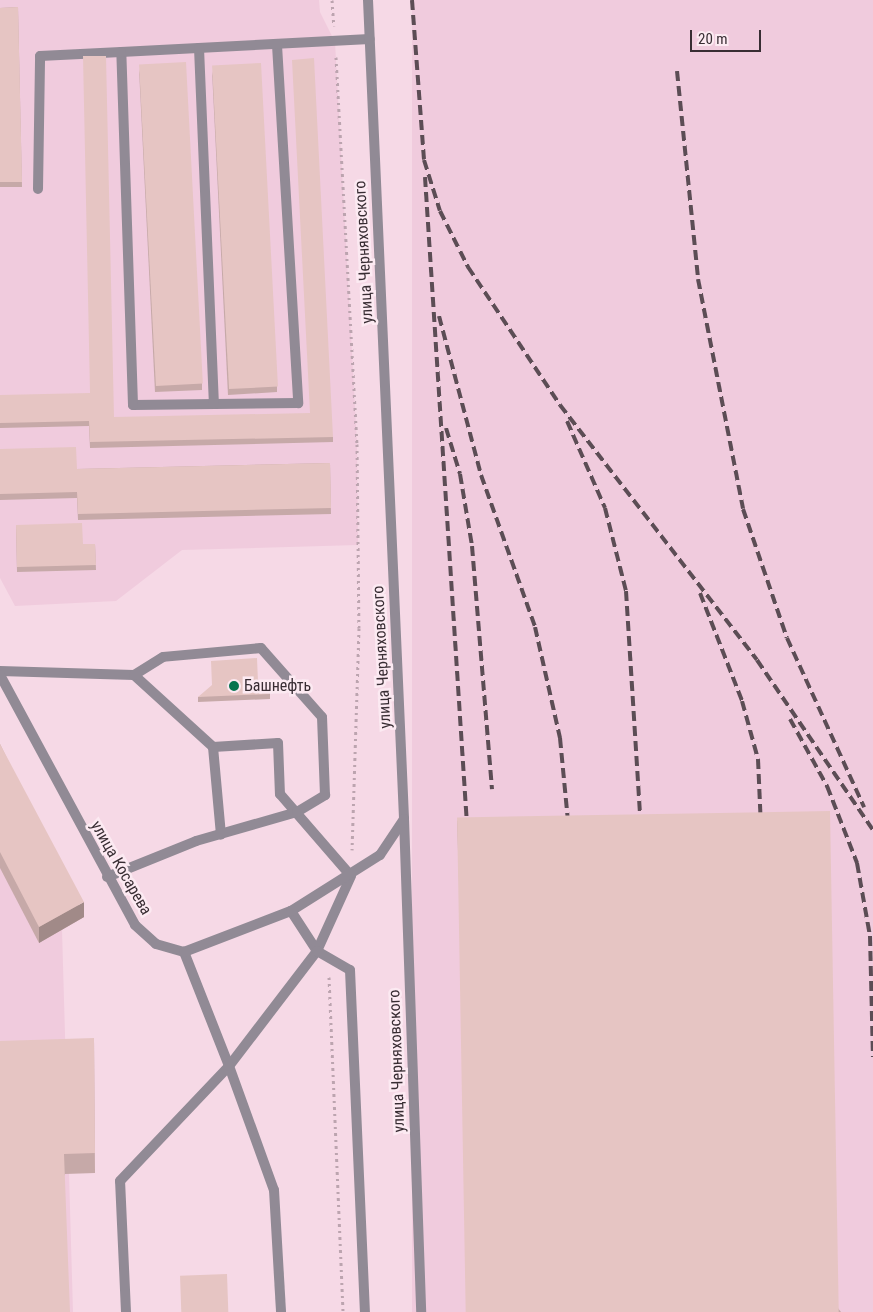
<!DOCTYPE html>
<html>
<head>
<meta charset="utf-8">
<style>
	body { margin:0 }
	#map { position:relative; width:873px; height:1312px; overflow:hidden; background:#f6d9e6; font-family:"Roboto Condensed",sans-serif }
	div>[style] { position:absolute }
	.built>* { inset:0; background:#f0cbdd; transform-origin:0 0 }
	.path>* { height:3px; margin-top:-1.5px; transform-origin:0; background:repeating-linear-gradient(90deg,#bca4af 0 2.5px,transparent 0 6.5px) }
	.lane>* { height:10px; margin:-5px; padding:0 5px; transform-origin:5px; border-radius:5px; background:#918a95 }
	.street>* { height:10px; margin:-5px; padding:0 5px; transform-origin:5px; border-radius:5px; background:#918a95 }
	.rail>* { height:4px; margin-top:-2px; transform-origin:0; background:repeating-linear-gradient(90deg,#5c4d55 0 10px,transparent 0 15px) }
	.wall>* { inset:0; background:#c6a9a8 }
	.shaded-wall>* { inset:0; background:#a18a88 }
	.building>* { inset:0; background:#e6c5c3; transform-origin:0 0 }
	.dots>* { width:14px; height:14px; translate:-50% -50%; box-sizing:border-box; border:2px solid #fceaf2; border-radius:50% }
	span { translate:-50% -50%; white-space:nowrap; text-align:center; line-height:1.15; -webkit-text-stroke:5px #fceaf2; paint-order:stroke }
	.street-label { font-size:16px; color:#382d33 }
	.poi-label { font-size:16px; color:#382d33 }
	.left { translate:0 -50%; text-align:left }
	.scale { position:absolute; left:690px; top:30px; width:71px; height:22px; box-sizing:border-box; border:2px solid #382d33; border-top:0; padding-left:6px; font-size:15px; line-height:18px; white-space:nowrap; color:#382d33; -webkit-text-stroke:4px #fceaf2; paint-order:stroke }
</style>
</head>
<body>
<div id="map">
	<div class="built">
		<div style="clip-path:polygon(0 0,319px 0,320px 12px,335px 42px,357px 444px,358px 545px,182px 550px,116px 601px,15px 606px,0 578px)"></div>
		<div style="left:412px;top:0;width:461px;height:1313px"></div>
		<div style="clip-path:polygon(0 759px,84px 917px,62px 930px,73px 1312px,0 1312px)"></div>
	</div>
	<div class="path">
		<div style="left:332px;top:0;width:26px;rotate:86deg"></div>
		<div style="left:336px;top:57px;width:388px;rotate:86.9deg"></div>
		<div style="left:357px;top:444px;width:184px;rotate:89.4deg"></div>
		<div style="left:359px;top:628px;width:222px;rotate:91.8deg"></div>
		<div style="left:329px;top:977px;width:335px;rotate:87.6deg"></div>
	</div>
	<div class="lane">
		<div style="left:277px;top:45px;width:359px;rotate:86.6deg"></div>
		<div style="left:298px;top:403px;width:165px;rotate:179.3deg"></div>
		<div style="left:133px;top:405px;width:353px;rotate:-91.9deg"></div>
		<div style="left:121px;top:52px;width:249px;rotate:-3deg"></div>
		<div style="left:199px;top:48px;width:356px;rotate:87.6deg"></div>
		<div style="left:38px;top:189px;width:133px;rotate:-89.1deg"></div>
		<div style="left:40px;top:56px;width:81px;rotate:-2.8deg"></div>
		<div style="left:0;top:671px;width:134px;rotate:1.7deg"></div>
		<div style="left:134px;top:675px;width:107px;rotate:42.3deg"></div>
		<div style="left:213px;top:747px;width:65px;rotate:-3.5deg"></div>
		<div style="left:278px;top:743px;width:51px;rotate:87.8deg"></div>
		<div style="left:280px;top:794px;width:108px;rotate:49.1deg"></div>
		<div style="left:351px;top:876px;width:82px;rotate:114.4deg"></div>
		<div style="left:317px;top:951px;width:145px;rotate:127.4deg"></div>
		<div style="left:229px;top:1066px;width:132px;rotate:70.1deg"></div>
		<div style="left:274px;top:1190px;width:122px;rotate:86.7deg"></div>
		<div style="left:213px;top:747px;width:88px;rotate:84.8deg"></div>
		<div style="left:107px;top:877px;width:96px;rotate:-22deg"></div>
		<div style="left:196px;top:841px;width:105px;rotate:-16deg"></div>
		<div style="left:297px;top:812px;width:33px;rotate:-31deg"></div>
		<div style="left:325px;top:795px;width:78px;rotate:-92.2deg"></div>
		<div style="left:322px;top:717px;width:92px;rotate:-131.5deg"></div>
		<div style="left:261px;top:648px;width:98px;rotate:174.8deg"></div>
		<div style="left:163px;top:657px;width:34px;rotate:148deg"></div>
		<div style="left:291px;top:911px;width:48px;rotate:57deg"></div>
		<div style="left:317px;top:951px;width:38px;rotate:30deg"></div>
		<div style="left:350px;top:970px;width:342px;rotate:87.5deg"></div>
		<div style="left:126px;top:1312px;width:131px;rotate:-92.6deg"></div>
		<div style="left:120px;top:1181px;width:158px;rotate:-46.5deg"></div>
		<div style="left:229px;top:1066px;width:123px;rotate:-111.5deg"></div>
	</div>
	<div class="street">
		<div style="left:368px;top:0;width:820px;rotate:87.48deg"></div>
		<div style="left:404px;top:819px;width:493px;rotate:88deg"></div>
		<div style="left:0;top:675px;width:284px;rotate:61.6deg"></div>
		<div style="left:135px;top:925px;width:28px;rotate:42deg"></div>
		<div style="left:156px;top:944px;width:29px;rotate:16deg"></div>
		<div style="left:184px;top:952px;width:115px;rotate:-21deg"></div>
		<div style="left:291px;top:911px;width:105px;rotate:-32.2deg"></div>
		<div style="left:380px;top:855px;width:43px;rotate:-56.3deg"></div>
	</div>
	<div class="rail">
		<div style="left:412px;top:0;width:160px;rotate:85.7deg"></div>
		<div style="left:424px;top:160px;width:53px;rotate:72.6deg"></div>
		<div style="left:440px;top:211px;width:63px;rotate:63.4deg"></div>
		<div style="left:468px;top:267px;width:166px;rotate:56.3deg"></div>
		<div style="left:560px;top:405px;width:322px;rotate:52.3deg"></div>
		<div style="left:757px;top:660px;width:206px;rotate:55.7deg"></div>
		<div style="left:677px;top:71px;width:209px;rotate:84.2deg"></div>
		<div style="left:698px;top:279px;width:234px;rotate:78.9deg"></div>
		<div style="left:743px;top:509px;width:136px;rotate:71.2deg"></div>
		<div style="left:787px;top:638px;width:186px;rotate:65.5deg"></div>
		<div style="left:425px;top:177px;width:648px;rotate:86.29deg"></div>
		<div style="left:439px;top:316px;width:164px;rotate:75.2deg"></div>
		<div style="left:481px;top:475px;width:161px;rotate:70.4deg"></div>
		<div style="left:535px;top:627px;width:114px;rotate:77.3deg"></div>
		<div style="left:560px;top:738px;width:93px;rotate:84.5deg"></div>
		<div style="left:567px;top:421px;width:95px;rotate:66.4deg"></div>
		<div style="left:605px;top:508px;width:86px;rotate:75.8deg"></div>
		<div style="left:626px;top:591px;width:239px;rotate:86.4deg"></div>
		<div style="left:446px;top:428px;width:48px;rotate:73.1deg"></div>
		<div style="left:460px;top:474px;width:73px;rotate:80.5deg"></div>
		<div style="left:472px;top:546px;width:244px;rotate:85.3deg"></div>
		<div style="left:700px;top:593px;width:116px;rotate:68.7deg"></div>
		<div style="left:742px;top:701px;width:60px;rotate:74.6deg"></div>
		<div style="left:758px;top:759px;width:69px;rotate:87.5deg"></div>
		<div style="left:790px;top:719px;width:77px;rotate:61.1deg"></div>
		<div style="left:827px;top:786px;width:83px;rotate:68.7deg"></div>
		<div style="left:857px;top:863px;width:74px;rotate:79.9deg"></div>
		<div style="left:870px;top:936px;width:121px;rotate:88.6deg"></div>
	</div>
	<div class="wall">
		<div style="clip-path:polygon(18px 7px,22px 187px,0 187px,0 8px)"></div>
		<div style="clip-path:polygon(139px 69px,202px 384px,202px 390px,155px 392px)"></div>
		<div style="clip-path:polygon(212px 71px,277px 387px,277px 392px,228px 395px)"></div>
		<div style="clip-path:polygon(0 395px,114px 417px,333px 437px,333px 442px,90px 448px,89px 426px,0 428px)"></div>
		<div style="clip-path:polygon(0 449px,77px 469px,330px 463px,331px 514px,78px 520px,77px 498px,0 500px)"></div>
		<div style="clip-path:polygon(16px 525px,83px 544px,95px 544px,96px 570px,17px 572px)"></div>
		<div style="clip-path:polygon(258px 682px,270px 694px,270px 699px,198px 702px,198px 697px)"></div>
		<div style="clip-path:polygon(0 744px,84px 917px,39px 943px,0 868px)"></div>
		<div style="clip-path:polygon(457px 820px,841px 1312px,473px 1312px)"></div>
		<div style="clip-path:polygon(94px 1038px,95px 1173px,65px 1174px,0 1312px)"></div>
	</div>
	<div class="shaded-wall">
		<div style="clip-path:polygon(84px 902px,84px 917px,39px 943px,39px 927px)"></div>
	</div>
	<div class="building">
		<div style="clip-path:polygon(18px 7px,22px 182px,0 182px,0 8px)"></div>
		<div style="clip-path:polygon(83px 56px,106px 56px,114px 417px,310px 413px,292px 60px,314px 58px,333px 437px,90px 442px,89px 421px,0 423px,0 395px,90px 393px)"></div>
		<div style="left:186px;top:62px;width:322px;height:47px;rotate:87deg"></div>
		<div style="left:261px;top:63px;width:324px;height:49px;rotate:87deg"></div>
		<div style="clip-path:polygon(76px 447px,77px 469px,330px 463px,331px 508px,78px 514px,77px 492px,0 494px,0 449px)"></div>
		<div style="clip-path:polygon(82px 523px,83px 544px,95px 544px,96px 565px,17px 567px,16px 525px)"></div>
		<div style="clip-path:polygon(257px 658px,258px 682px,270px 694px,198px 697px,212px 685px,211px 661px)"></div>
		<div style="clip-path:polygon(0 744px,84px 902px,39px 927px,0 852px)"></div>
		<div style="left:830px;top:811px;width:501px;height:373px;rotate:89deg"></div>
		<div style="clip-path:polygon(94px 1038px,95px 1153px,64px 1154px,70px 1312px,0 1312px,0 1041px)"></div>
		<div style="left:227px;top:1274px;width:38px;height:47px;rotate:88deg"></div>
	</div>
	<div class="dots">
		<div style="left:234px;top:686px;background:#05754f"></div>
	</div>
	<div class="street-label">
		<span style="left:364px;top:252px;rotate:-93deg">улица Черняховского</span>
		<span style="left:382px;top:657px;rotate:-93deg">улица Черняховского</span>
		<span style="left:121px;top:868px;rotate:60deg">улица Косарева</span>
		<span style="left:397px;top:1061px;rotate:-92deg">улица Черняховского</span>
	</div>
	<div class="poi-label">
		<span class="left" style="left:244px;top:686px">Башнефть</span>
	</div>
	<div class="scale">20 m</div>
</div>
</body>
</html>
